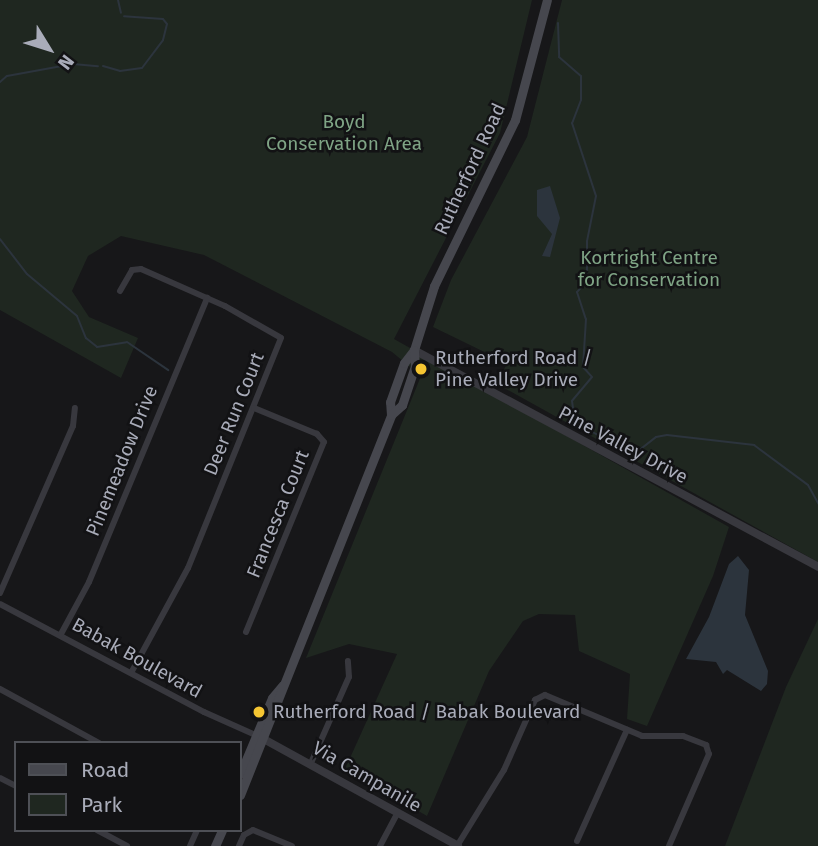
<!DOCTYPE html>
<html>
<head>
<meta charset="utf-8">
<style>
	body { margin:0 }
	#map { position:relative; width:818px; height:846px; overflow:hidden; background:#171719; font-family:"Fira Sans",sans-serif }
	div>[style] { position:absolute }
	.green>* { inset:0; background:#1f2720 }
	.water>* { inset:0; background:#2c343d }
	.stream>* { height:2px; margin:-1px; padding:0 1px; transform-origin:1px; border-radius:1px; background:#2c343d }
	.minor>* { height:6px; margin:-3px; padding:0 3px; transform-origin:3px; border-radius:3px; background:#38383e }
	.tertiary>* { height:8px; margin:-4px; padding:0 4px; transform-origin:4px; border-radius:4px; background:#38383e }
	.secondary>* { height:9px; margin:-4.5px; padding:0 4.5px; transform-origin:4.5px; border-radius:4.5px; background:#46474e }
	.dots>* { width:19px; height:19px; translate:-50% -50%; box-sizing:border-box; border:4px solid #121214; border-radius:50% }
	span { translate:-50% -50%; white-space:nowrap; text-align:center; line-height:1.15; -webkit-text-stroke:5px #121214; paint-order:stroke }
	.park-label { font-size:19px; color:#7fa485 }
	.street-label { font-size:19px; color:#a9acb9 }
	.poi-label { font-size:19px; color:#a9acb9 }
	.left { translate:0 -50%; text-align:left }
	.legend { position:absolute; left:14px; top:741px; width:228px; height:91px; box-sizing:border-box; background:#121214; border:2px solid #4e5056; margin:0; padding:9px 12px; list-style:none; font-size:21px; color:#a9acb9 }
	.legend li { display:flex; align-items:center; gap:14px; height:35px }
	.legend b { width:35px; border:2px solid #4e5056 }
	.north { position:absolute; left:14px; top:14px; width:70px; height:70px; -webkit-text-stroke:5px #121214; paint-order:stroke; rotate:128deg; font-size:19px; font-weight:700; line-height:28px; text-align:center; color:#a9acb9 }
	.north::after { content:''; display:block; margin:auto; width:24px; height:32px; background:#a9acb9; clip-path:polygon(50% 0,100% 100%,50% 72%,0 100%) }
</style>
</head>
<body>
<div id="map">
	<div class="green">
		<div style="clip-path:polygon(0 0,532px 0,500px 133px,394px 339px,729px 527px,713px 576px,647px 726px,627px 719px,630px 674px,579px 651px,575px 615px,539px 614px,523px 621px,489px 671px,427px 816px,345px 769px,397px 654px,349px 644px,306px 658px,421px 376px,392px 352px,204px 255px,121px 236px,88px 256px,72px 291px,89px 317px,138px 338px,121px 378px,0 310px)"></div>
		<div style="clip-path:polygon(562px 0,818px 0,818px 562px,497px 384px,507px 363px,433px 327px,451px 280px,527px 137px)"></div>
		<div style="clip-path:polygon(818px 619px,818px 846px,725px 846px,786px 687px)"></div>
	</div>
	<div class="water">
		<div style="clip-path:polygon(550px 186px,560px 218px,550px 257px,542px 256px,552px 234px,537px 216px,537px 190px)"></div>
		<div style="clip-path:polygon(738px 556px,749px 570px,745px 615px,768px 671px,767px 684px,761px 691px,727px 670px,723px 674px,716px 662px,686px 659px,709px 617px,729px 564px)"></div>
	</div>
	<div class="stream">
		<div style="left:118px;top:0;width:13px;rotate:77deg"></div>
		<div style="left:558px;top:23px;width:34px;rotate:88deg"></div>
		<div style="left:559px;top:57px;width:29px;rotate:41deg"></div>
		<div style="left:581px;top:76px;width:24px;rotate:90deg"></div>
		<div style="left:581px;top:100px;width:25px;rotate:111deg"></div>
		<div style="left:572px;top:123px;width:77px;rotate:71.8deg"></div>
		<div style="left:596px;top:196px;width:46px;rotate:101.3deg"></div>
		<div style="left:587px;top:241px;width:40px;rotate:90deg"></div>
		<div style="left:587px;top:281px;width:15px;rotate:132deg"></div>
		<div style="left:577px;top:292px;width:28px;rotate:72deg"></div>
		<div style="left:586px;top:319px;width:48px;rotate:93.6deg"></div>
		<div style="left:583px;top:367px;width:13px;rotate:48deg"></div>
		<div style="left:592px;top:377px;width:31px;rotate:130deg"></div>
		<div style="left:572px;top:401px;width:21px;rotate:82deg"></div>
		<div style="left:575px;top:422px;width:67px;rotate:29.6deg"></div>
		<div style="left:633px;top:455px;width:29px;rotate:-38deg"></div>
		<div style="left:656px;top:437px;width:11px;rotate:-10deg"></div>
		<div style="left:667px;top:435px;width:88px;rotate:6.6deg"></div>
		<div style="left:754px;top:445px;width:67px;rotate:36.5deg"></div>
		<div style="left:808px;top:485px;width:21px;rotate:61deg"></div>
		<div style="left:103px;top:66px;width:18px;rotate:16deg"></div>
		<div style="left:120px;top:71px;width:22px;rotate:-8deg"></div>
		<div style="left:142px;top:68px;width:35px;rotate:-53deg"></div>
		<div style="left:163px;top:40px;width:16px;rotate:-76deg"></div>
		<div style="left:167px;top:24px;width:6px;rotate:-129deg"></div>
		<div style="left:163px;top:19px;width:39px;rotate:-176deg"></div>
		<div style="left:0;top:82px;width:9px;rotate:-41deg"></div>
		<div style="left:7px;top:76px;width:67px;rotate:-10.3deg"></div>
		<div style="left:73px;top:64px;width:25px;rotate:5deg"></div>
		<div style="left:0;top:239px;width:44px;rotate:52.4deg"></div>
		<div style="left:27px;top:274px;width:65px;rotate:40deg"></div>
		<div style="left:77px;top:316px;width:24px;rotate:68deg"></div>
		<div style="left:86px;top:338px;width:14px;rotate:39deg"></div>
		<div style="left:97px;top:347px;width:30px;rotate:-9deg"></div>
		<div style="left:127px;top:342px;width:50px;rotate:34.3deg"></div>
	</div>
	<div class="minor">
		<div style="left:120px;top:291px;width:24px;rotate:-60deg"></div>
		<div style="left:132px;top:270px;width:9px;rotate:-6deg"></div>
		<div style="left:141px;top:269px;width:92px;rotate:23.8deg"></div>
		<div style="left:225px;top:306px;width:64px;rotate:29.7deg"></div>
		<div style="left:281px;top:338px;width:248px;rotate:112deg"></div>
		<div style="left:188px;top:568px;width:119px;rotate:118.5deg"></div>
		<div style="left:0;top:593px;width:182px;rotate:-66.4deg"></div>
		<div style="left:73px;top:426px;width:18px;rotate:-84deg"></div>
		<div style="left:0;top:604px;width:231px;rotate:27.9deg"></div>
		<div style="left:204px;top:712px;width:61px;rotate:24.1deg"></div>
		<div style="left:246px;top:632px;width:205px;rotate:-67.7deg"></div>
		<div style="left:324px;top:442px;width:11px;rotate:-131deg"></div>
		<div style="left:317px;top:434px;width:68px;rotate:-157.6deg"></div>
		<div style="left:61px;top:634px;width:59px;rotate:-61.7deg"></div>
		<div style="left:89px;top:582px;width:308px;rotate:-67.4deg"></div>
		<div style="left:0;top:689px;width:113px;rotate:28.6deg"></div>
		<div style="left:311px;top:763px;width:94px;rotate:-66.2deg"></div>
		<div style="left:349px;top:677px;width:16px;rotate:-94deg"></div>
		<div style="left:0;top:778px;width:18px;rotate:27deg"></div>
		<div style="left:97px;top:830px;width:34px;rotate:28deg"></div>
		<div style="left:577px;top:841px;width:122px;rotate:-65.8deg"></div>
		<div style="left:190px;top:846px;width:17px;rotate:-66deg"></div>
		<div style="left:239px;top:846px;width:12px;rotate:-66deg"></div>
		<div style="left:244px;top:835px;width:10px;rotate:-29deg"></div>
		<div style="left:253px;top:830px;width:42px;rotate:22.3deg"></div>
		<div style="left:380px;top:846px;width:36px;rotate:-62deg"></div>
		<div style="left:457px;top:846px;width:89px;rotate:-58.3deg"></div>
		<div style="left:504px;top:770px;width:77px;rotate:-66.1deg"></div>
		<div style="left:535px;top:700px;width:11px;rotate:-27deg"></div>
		<div style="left:545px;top:695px;width:105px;rotate:22.9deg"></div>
		<div style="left:642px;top:736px;width:41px"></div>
		<div style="left:683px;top:736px;width:25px;rotate:21deg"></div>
		<div style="left:706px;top:745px;width:9px;rotate:72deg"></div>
		<div style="left:709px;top:754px;width:100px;rotate:113.5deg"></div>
	</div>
	<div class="tertiary">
		<div style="left:414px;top:350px;width:459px;rotate:28.2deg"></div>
		<div style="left:260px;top:737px;width:226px;rotate:28.8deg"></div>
	</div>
	<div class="secondary">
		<div style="left:391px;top:415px;width:13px;rotate:-94deg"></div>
		<div style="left:390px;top:402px;width:41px;rotate:-70.3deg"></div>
		<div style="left:404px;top:363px;width:16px;rotate:-52deg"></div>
		<div style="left:414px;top:350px;width:67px;rotate:-72.6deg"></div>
		<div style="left:434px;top:286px;width:185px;rotate:-64deg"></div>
		<div style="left:515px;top:120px;width:124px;rotate:-75.1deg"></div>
		<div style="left:240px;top:774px;width:82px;rotate:-67.2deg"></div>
		<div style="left:272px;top:698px;width:17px;rotate:-50deg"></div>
		<div style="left:240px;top:795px;width:409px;rotate:-68.3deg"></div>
		<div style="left:391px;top:415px;width:15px;rotate:-42deg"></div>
		<div style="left:402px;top:405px;width:41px;rotate:-71.6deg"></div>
		<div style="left:415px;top:366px;width:16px;rotate:-94deg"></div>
		<div style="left:215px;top:846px;width:17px;rotate:-66deg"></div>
	</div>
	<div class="dots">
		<div style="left:421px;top:369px;background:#f5c532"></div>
		<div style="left:259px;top:712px;background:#f5c532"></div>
	</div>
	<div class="park-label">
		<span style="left:344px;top:133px">Boyd<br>Conservation Area</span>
		<span style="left:649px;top:269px">Kortright Centre<br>for Conservation</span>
	</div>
	<div class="street-label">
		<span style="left:470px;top:169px;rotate:-65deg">Rutherford Road</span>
		<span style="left:234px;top:414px;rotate:-68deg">Deer Run Court</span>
		<span style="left:623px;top:445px;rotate:28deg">Pine Valley Drive</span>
		<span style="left:122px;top:461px;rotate:-68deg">Pinemeadow Drive</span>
		<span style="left:278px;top:514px;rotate:-68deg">Francesca Court</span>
		<span style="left:137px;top:658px;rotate:29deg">Babak Boulevard</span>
		<span style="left:367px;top:777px;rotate:30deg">Via Campanile</span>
	</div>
	<div class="poi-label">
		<span class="left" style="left:435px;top:369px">Rutherford Road /<br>Pine Valley Drive</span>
		<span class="left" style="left:273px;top:712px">Rutherford Road / Babak Boulevard</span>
	</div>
	<ul class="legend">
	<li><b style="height:9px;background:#46474e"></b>Road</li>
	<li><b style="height:19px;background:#1f2720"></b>Park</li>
	</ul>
	<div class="north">N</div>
</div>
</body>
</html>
